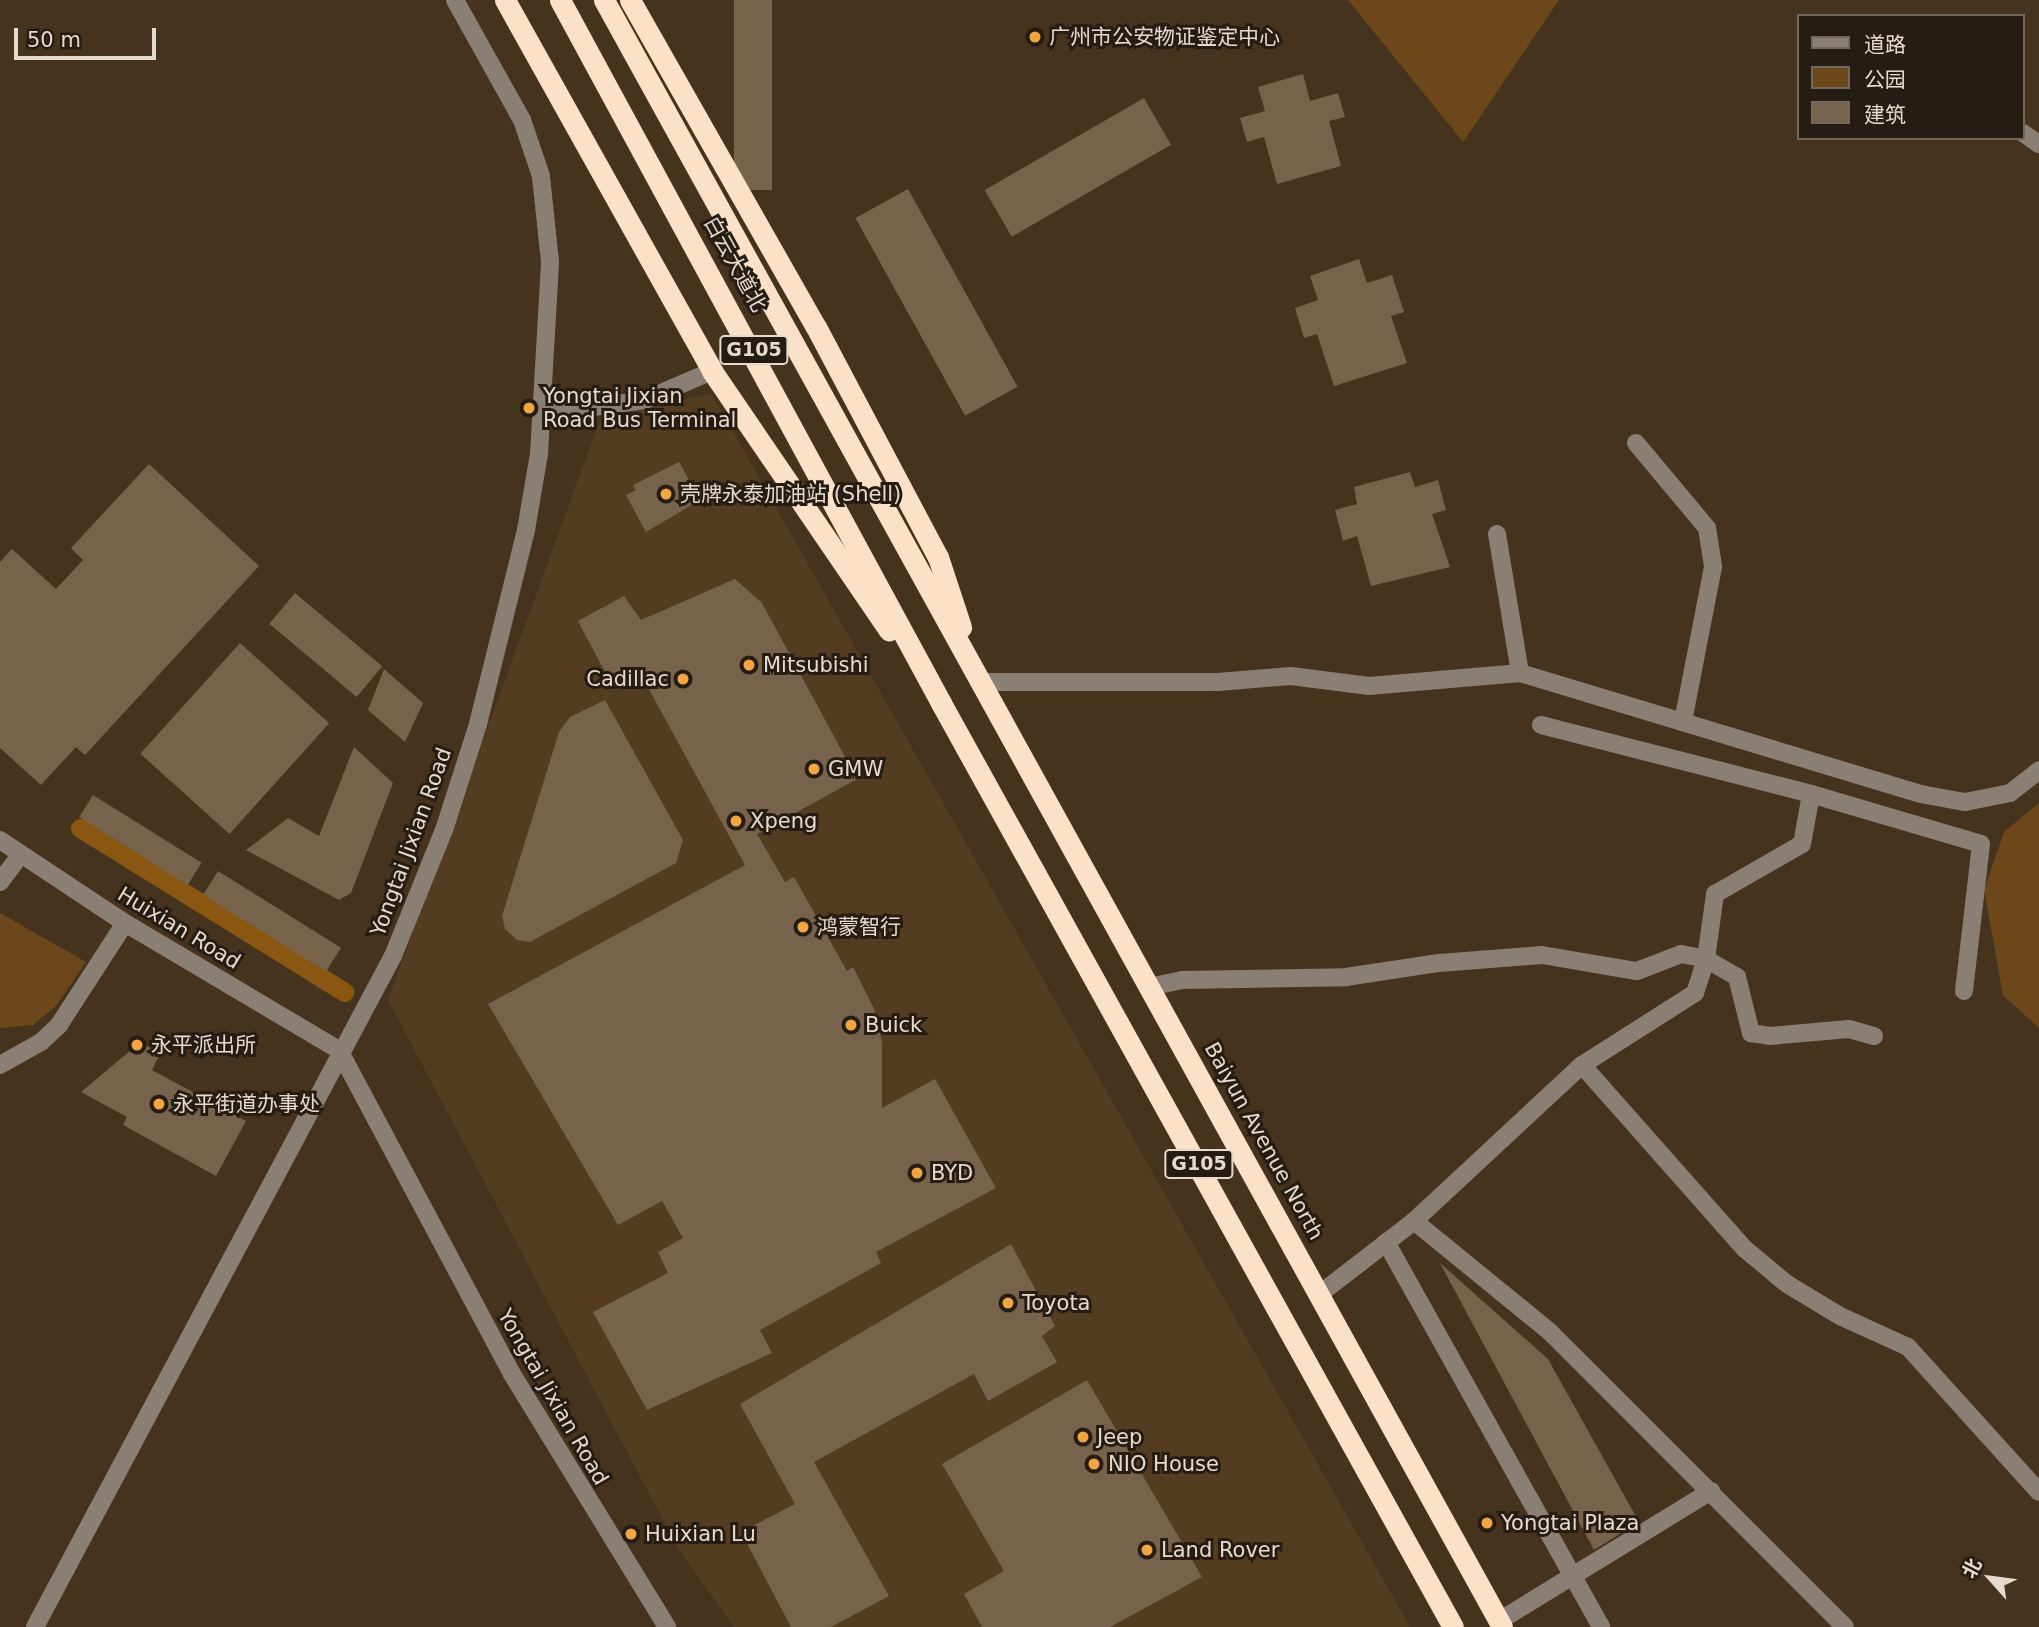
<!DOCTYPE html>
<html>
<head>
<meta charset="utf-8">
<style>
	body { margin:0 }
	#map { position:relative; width:2039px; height:1627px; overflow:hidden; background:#46331e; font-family:"DejaVu Sans","Noto Sans SC",sans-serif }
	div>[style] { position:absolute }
	.built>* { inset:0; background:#543c21 }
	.green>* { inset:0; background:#6c4719 }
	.canal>* { height:19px; margin:-9.5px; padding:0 9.5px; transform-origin:9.5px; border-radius:9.5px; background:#895712 }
	.building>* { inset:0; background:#77624b; transform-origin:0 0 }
	.minor>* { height:18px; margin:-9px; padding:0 9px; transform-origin:9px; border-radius:9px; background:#897f74 }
	.highway>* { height:21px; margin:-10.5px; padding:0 10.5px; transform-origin:10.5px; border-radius:10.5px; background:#fae1c8 }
	.dots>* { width:19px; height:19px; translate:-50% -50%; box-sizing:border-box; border:4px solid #251d13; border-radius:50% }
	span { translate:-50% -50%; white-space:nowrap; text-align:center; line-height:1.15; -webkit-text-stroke:6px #251d13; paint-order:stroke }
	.shield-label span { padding:2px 5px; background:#251d13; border:2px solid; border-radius:5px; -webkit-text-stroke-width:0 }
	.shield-label { font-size:19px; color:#e6d9cd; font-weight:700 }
	.poi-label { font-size:21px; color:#e6d9cd }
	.left { translate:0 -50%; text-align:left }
	.right { translate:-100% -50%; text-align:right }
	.street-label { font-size:21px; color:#e6d9cd }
	.legend { position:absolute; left:1797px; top:14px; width:228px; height:126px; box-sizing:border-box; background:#251d13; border:2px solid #72685d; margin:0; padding:9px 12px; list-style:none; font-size:21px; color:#e6d9cd }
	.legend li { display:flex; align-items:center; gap:14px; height:35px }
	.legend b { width:35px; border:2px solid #72685d }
	.north { position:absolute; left:1955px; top:1543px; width:70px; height:70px; -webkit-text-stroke:5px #251d13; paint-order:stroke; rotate:298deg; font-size:19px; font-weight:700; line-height:28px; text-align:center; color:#e6d9cd }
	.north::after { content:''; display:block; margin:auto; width:24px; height:32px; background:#e6d9cd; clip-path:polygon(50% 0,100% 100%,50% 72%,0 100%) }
	.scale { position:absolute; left:14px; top:28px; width:142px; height:32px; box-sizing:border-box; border:4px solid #e6d9cd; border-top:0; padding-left:9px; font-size:21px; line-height:24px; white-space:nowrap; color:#e6d9cd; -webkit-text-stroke:5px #251d13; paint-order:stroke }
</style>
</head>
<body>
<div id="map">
	<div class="built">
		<div style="clip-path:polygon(711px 393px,1410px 1627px,734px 1627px,679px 1550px,388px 1000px,600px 420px)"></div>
	</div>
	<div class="green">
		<div style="clip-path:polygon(1348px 0,1559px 0,1463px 142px)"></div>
		<div style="clip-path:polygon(2039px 803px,2039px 1028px,2003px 995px,1984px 890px,2004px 832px)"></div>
		<div style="clip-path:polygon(0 913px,86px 962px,56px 1006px,33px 1025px,0 1028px)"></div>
	</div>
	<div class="canal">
		<div style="left:80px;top:828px;width:311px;rotate:31.8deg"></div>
	</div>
	<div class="building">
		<div style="left:734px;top:0;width:38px;height:190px"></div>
		<div style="clip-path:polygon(1303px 74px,1310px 101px,1338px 93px,1345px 117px,1329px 121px,1341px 166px,1277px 184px,1264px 137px,1247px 142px,1240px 118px,1265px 111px,1258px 87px)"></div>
		<div style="left:1144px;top:98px;width:54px;height:184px;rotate:60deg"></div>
		<div style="left:908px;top:189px;width:226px;height:60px;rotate:61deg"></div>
		<div style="clip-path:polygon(1359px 259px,1367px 283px,1392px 275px,1404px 312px,1391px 316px,1407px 363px,1334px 386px,1317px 334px,1304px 338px,1295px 308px,1318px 300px,1310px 276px)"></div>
		<div style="clip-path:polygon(679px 462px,700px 500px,646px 532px,626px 495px,636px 490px,633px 485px)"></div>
		<div style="clip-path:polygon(149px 464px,259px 566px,85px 755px,76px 747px,41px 785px,0 748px,0 562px,12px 549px,56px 589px,83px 560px,71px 548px)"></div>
		<div style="clip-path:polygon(1410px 472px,1415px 487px,1438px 480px,1446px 510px,1432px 514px,1450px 567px,1371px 586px,1357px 536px,1343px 541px,1335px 510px,1357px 504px,1354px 487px)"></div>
		<div style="clip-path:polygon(735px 579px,762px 603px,857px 779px,757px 834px,785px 882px,794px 877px,847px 971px,853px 967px,874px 1009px,882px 1042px,882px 1108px,935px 1079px,996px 1188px,876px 1252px,881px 1263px,760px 1330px,772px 1353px,647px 1410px,593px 1312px,668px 1273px,658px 1252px,683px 1238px,662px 1201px,618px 1225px,488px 1004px,745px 865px,639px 671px,606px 674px,578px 621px,624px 596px,641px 620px)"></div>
		<div style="left:295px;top:593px;width:114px;height:40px;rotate:40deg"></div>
		<div style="left:240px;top:643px;width:120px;height:149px;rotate:42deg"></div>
		<div style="clip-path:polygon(384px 669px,423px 703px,405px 742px,368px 710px)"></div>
		<div style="clip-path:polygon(605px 700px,683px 840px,676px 863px,530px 942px,517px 940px,505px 929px,502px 916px,559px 732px,570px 717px)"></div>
		<div style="clip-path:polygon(354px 747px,393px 783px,351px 893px,339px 900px,246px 850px,288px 818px,319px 836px)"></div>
		<div style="left:93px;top:795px;width:128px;height:26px;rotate:32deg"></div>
		<div style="left:218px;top:871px;width:145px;height:28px;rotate:32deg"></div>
		<div style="clip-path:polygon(137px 1045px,163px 1048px,152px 1070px,246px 1121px,216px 1176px,123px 1125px,127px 1117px,81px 1092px)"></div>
		<div style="clip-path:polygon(1011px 1244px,1055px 1326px,1042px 1336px,1057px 1362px,988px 1401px,974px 1374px,814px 1462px,889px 1596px,831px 1627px,791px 1627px,741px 1532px,795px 1504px,740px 1404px)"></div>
		<div style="clip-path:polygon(1440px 1263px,1548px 1359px,1639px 1522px,1594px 1550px)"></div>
		<div style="clip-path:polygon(1087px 1380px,1202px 1577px,1110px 1627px,982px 1627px,964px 1594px,1004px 1571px,942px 1464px)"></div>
	</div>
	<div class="minor">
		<div style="left:2023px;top:133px;width:19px;rotate:35deg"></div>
		<div style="left:542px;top:414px;width:104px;rotate:-7.7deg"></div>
		<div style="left:645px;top:400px;width:73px;rotate:-23.4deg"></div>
		<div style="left:1636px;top:443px;width:111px;rotate:50.1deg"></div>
		<div style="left:1707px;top:528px;width:39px;rotate:81deg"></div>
		<div style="left:1713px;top:567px;width:158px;rotate:101deg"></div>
		<div style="left:1497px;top:534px;width:141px;rotate:80.6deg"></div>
		<div style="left:979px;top:682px;width:239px"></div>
		<div style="left:1218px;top:682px;width:73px;rotate:-4.7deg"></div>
		<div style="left:1291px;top:676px;width:79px;rotate:7.3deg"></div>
		<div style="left:1369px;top:686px;width:152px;rotate:-4.9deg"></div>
		<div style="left:1520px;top:673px;width:419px;rotate:16.8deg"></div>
		<div style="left:1921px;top:794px;width:45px;rotate:10.3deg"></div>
		<div style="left:1965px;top:802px;width:46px;rotate:-11.3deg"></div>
		<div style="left:2010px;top:793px;width:37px;rotate:-38deg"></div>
		<div style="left:1541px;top:725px;width:279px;rotate:14.3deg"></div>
		<div style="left:1811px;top:794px;width:177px;rotate:16.4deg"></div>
		<div style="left:1981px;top:844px;width:148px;rotate:96.6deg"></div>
		<div style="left:0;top:840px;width:150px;rotate:33.6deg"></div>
		<div style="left:125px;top:923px;width:249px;rotate:30.7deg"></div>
		<div style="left:0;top:882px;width:31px;rotate:-53deg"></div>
		<div style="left:1149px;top:987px;width:34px;rotate:-12deg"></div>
		<div style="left:1182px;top:980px;width:164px;rotate:-1deg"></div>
		<div style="left:1346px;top:977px;width:94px;rotate:-8.6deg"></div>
		<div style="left:1439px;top:963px;width:103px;rotate:-4.4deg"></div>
		<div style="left:1542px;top:955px;width:96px;rotate:9.6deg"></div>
		<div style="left:1637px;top:971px;width:47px;rotate:-21.1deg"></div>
		<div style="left:1681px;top:954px;width:25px;rotate:11deg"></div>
		<div style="left:1706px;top:959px;width:36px;rotate:30deg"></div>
		<div style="left:1737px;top:977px;width:58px;rotate:76deg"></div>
		<div style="left:1751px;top:1033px;width:19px;rotate:9deg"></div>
		<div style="left:1770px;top:1036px;width:79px;rotate:-5.1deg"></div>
		<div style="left:1849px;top:1029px;width:26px;rotate:16deg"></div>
		<div style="left:339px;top:1050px;width:367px;rotate:61.9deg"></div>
		<div style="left:512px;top:1374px;width:297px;rotate:58.5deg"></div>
		<div style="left:0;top:1065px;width:47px;rotate:-29.3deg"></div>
		<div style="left:41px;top:1042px;width:25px;rotate:-43deg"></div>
		<div style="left:59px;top:1025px;width:121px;rotate:-57.1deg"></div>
		<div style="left:1582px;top:1065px;width:246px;rotate:48.5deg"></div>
		<div style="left:1745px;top:1249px;width:55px;rotate:39.8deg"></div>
		<div style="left:1787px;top:1284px;width:62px;rotate:31.1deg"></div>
		<div style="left:1840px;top:1316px;width:75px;rotate:24.5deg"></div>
		<div style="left:1908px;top:1347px;width:195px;rotate:47.9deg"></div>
		<div style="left:1414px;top:1221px;width:176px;rotate:39.2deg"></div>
		<div style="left:1550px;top:1332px;width:417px;rotate:45deg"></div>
		<div style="left:1386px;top:1242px;width:441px;rotate:60.8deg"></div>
		<div style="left:1321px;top:1293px;width:118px;rotate:-37.7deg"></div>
		<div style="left:1414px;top:1221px;width:229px;rotate:-42.9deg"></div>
		<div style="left:1582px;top:1065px;width:134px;rotate:-32.5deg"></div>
		<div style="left:1695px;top:993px;width:36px;rotate:-72deg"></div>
		<div style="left:1706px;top:959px;width:66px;rotate:-82.1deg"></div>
		<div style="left:1715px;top:894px;width:100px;rotate:-29.9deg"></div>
		<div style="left:1802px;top:844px;width:51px;rotate:-79.8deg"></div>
		<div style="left:1499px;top:1621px;width:249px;rotate:-31.5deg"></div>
		<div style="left:35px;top:1627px;width:761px;rotate:-61.92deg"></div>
		<div style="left:393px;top:956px;width:139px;rotate:-68deg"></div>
		<div style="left:445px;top:827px;width:108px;rotate:-72.2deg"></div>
		<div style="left:478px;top:724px;width:200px;rotate:-76.1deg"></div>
		<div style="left:526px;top:530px;width:77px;rotate:-80.3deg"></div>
		<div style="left:539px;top:454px;width:192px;rotate:-86.7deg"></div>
		<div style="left:550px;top:262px;width:86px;rotate:-96deg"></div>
		<div style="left:541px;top:176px;width:59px;rotate:-108.7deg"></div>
		<div style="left:522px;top:120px;width:137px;rotate:-119.2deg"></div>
	</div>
	<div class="highway">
		<div style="left:505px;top:0;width:425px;rotate:60.8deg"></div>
		<div style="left:712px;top:371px;width:314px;rotate:55.7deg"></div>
		<div style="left:560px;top:0;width:800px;rotate:61.54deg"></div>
		<div style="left:941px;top:703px;width:1056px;rotate:61.01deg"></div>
		<div style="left:604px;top:0;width:1858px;rotate:61.1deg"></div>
		<div style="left:630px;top:0;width:376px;rotate:60.4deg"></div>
		<div style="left:816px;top:327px;width:260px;rotate:62.1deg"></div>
		<div style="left:938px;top:557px;width:74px;rotate:71.8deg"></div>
	</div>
	<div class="dots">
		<div style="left:1035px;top:37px;background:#f3a443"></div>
		<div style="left:529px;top:408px;background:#f3a443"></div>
		<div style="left:666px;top:494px;background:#f3a443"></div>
		<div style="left:749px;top:665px;background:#f3a443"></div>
		<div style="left:683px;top:679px;background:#f3a443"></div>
		<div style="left:814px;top:769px;background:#f3a443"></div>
		<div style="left:736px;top:821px;background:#f3a443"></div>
		<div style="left:803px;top:927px;background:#f3a443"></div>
		<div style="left:851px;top:1025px;background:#f3a443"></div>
		<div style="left:137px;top:1045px;background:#f3a443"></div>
		<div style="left:159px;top:1104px;background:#f3a443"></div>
		<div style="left:917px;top:1173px;background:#f3a443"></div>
		<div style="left:1008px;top:1303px;background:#f3a443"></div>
		<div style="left:1083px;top:1437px;background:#f3a443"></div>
		<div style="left:1094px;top:1464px;background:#f3a443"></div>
		<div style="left:1487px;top:1523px;background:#f3a443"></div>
		<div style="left:631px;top:1534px;background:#f3a443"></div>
		<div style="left:1147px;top:1550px;background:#f3a443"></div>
	</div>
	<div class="shield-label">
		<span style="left:754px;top:350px">G105</span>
		<span style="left:1199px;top:1164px">G105</span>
	</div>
	<div class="poi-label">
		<span class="left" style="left:1049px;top:37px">广州市公安物证鉴定中心</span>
		<span class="left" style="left:543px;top:408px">Yongtai Jixian<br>Road Bus Terminal</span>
		<span class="left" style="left:680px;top:494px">壳牌永泰加油站 (Shell)</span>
		<span class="left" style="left:763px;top:665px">Mitsubishi</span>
		<span class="right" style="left:669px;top:679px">Cadillac</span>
		<span class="left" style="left:828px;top:769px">GMW</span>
		<span class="left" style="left:750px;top:821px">Xpeng</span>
		<span class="left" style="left:817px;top:927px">鸿蒙智行</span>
		<span class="left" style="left:865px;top:1025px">Buick</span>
		<span class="left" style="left:151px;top:1045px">永平派出所</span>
		<span class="left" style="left:173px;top:1104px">永平街道办事处</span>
		<span class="left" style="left:931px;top:1173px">BYD</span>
		<span class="left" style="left:1022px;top:1303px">Toyota</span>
		<span class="left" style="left:1097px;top:1437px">Jeep</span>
		<span class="left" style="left:1108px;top:1464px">NIO House</span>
		<span class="left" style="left:1501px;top:1523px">Yongtai Plaza</span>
		<span class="left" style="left:645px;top:1534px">Huixian Lu</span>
		<span class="left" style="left:1161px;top:1550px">Land Rover</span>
	</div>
	<div class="street-label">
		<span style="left:735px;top:264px;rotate:61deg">白云大道北</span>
		<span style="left:411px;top:842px;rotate:-70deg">Yongtai Jixian Road</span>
		<span style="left:179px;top:928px;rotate:31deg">Huixian Road</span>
		<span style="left:1264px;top:1141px;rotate:61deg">Baiyun Avenue North</span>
		<span style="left:553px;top:1397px;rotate:60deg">Yongtai Jixian Road</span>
	</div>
	<ul class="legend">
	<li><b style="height:9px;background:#897f74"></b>道路</li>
	<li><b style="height:19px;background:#6c4719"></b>公园</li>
	<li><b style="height:19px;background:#77624b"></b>建筑</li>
	</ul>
	<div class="north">北</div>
	<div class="scale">50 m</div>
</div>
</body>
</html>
